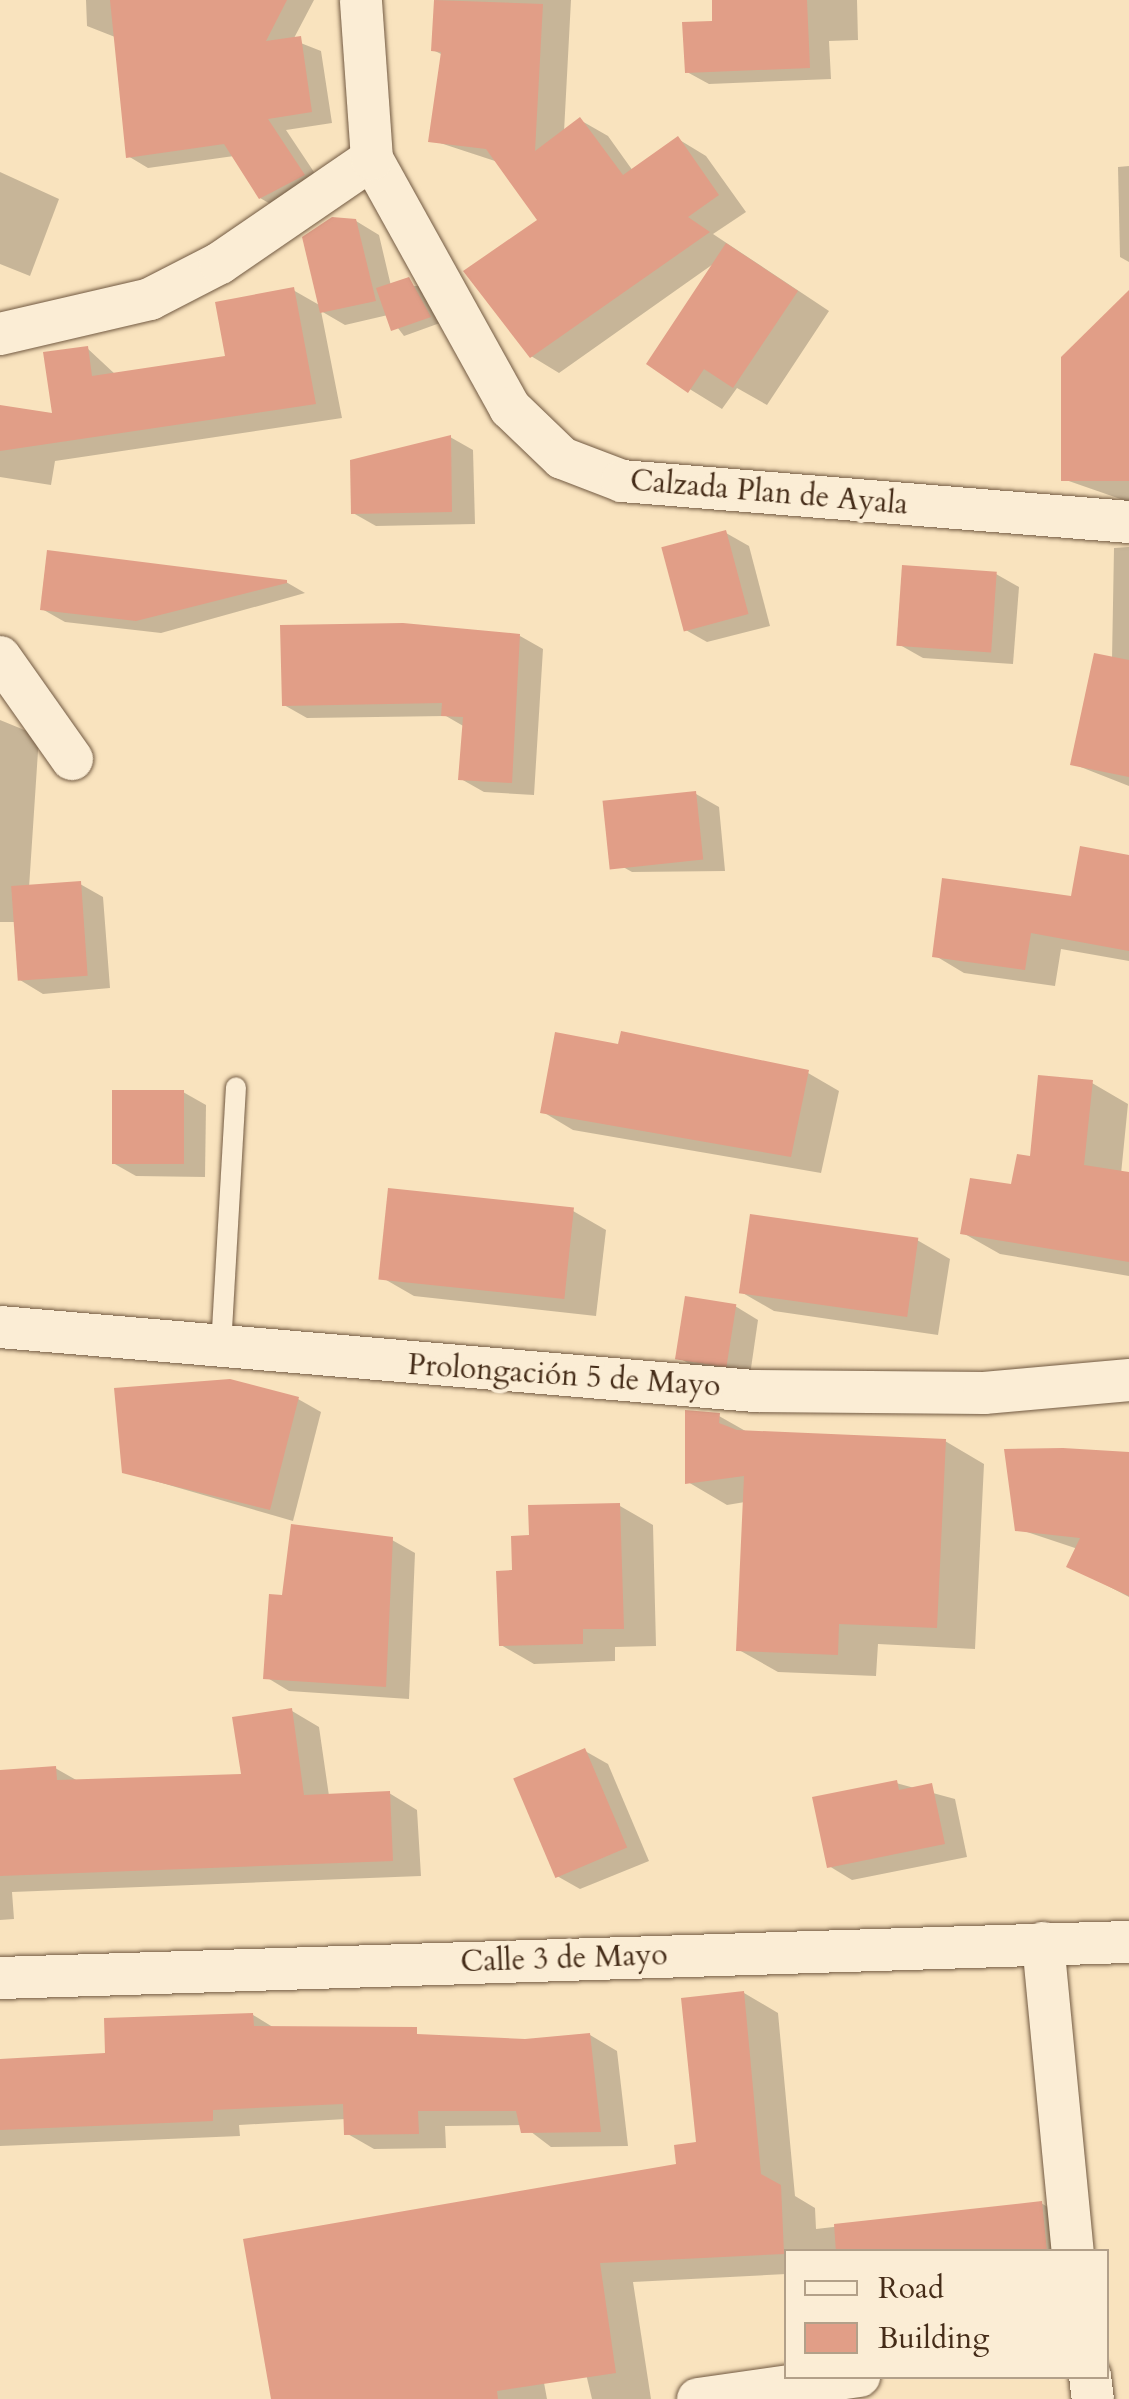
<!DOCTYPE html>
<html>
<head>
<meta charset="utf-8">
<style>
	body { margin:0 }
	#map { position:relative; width:1129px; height:2399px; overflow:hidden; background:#f9e3be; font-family:Cardo,serif }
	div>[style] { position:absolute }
	.shadow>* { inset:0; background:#0003 }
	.building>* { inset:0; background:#e19e87; transform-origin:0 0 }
	.roads { filter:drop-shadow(0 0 2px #725a42) drop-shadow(0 0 2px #725a42) }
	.service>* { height:20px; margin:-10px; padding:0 10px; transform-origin:10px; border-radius:10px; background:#fbedd5 }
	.minor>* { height:42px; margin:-21px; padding:0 21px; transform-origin:21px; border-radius:21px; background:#fbedd5 }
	span { translate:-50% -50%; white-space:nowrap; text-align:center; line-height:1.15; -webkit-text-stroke:8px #fbedd5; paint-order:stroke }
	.street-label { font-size:30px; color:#452c18 }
	.legend { position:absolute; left:784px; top:2249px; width:325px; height:130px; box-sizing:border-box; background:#fbedd5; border:2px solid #b2a089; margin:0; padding:12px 18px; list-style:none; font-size:30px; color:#452c18 }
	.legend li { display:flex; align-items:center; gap:20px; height:50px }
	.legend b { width:50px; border:2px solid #b2a089 }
</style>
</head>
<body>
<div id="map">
	<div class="shadow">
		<div style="clip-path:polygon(86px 0,314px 0,293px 40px,321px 51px,332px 123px,286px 130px,324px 187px,281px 210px,260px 198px,234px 156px,148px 168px,128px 156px,115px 37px,87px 26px)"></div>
		<div style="clip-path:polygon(436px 0,571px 0,564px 132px,580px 120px,608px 136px,633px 171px,678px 139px,706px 156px,746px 212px,713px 234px,829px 311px,767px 405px,737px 388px,722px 409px,649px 364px,716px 262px,559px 373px,531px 356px,541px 220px,498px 162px,431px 140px,443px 55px,433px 50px)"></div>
		<div style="clip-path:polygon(714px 0,857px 0,858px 40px,829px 41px,831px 79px,709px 84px,687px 72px,715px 24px)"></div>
		<div style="clip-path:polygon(1129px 166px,1129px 262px,1120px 257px,1118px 167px)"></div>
		<div style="clip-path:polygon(0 172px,59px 199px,30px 276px,0 264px)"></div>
		<div style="clip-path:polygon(356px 221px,379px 235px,391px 286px,420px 286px,440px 323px,404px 336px,388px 315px,345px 325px,321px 311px,342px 418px,55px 461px,51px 485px,0 477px,0 407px,55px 416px,87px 348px,116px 375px,228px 358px,293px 290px,321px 306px)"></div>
		<div style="clip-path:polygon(1129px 293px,1129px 502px,1063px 479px)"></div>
		<div style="clip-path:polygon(450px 437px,473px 450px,475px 524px,376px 526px,353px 513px)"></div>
		<div style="clip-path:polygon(726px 533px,749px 546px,770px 626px,707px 642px,684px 629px)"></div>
		<div style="clip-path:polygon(1129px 547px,1129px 786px,1073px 764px,1112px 659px,1114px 548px)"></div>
		<div style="clip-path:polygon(996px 574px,1019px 587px,1013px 664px,923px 658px,900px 645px)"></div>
		<div style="clip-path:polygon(286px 582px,305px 593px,161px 633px,65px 622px,42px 609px)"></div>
		<div style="clip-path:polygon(520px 636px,543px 649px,534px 795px,484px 792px,461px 779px,465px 727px,446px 716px,307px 718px,284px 705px)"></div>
		<div style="clip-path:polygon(0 720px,39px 736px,29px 888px,80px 884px,103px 897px,110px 988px,43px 994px,20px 980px,16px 922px,0 922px)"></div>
		<div style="clip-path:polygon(696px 794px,719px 807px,725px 871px,632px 872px,609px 859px)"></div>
		<div style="clip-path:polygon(1129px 858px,1129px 961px,1061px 949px,1055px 986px,964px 973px,934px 955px,1073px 899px)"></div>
		<div style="clip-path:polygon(808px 1073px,839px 1091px,821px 1173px,573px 1130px,543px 1112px)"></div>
		<div style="clip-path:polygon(1092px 1083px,1128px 1104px,1121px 1174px,1129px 1175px,1129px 1276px,1000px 1254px,963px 1233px,1013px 1187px)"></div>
		<div style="clip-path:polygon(183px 1092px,206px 1105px,205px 1177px,136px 1176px,113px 1163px)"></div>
		<div style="clip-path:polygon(573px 1211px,606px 1230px,596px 1316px,414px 1296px,381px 1277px)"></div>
		<div style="clip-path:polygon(917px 1240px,950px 1259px,938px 1335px,774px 1311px,741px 1292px)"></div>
		<div style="clip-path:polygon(735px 1306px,758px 1320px,750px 1375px,702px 1371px,679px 1358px)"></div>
		<div style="clip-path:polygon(298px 1399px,321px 1412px,293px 1521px,124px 1472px)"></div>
		<div style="clip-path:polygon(719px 1416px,749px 1433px,945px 1441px,984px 1464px,975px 1649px,878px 1644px,876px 1676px,778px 1672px,739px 1650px,745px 1502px,727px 1505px,688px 1482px)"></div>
		<div style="clip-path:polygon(1129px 1454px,1129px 1597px,1070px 1566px,1078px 1549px,1018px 1529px)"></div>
		<div style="clip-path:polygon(620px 1506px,653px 1525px,656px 1646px,615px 1647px,615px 1661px,534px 1664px,501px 1645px,532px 1537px)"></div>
		<div style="clip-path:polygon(392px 1540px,415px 1553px,409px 1699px,289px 1691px,266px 1677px,284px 1598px)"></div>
		<div style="clip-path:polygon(292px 1711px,319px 1727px,329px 1796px,389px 1793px,417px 1810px,421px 1876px,12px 1892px,14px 1919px,0 1920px,0 1773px,55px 1768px,78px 1781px,244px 1776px)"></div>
		<div style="clip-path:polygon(585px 1751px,608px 1764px,649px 1861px,580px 1889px,557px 1876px)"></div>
		<div style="clip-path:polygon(896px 1783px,955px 1799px,967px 1857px,852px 1880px,829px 1866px)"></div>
		<div style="clip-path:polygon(744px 1993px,778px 2013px,795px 2196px,815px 2208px,816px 2229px,1041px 2203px,1074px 2223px,1077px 2252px,786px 2252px,786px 2274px,633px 2282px,651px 2399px,592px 2399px,563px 2277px,526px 2285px,547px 2399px,273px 2399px,679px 2166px,699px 2145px)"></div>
		<div style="clip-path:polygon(253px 2015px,276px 2029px,525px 2042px,590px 2035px,617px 2051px,628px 2146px,551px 2147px,522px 2125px,445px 2126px,446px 2148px,374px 2149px,346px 2133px,346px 2119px,239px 2125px,240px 2136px,0 2146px,0 2061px,108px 2056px)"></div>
	</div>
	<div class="building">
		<div style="clip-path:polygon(110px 0,287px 0,266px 41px,301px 36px,312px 112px,268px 119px,305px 175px,259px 199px,224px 144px,126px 158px)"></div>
		<div style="clip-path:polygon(434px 0,543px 4px,535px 151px,580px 117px,623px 175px,678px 136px,719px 195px,688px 217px,710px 232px,530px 358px,463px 271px,537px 220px,486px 149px,428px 142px,441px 52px,431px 51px)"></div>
		<div style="clip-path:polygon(712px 0,807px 0,810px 68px,685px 73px,682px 22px,712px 21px)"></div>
		<div style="clip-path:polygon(332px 217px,356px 219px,376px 301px,320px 313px,302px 237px)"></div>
		<div style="clip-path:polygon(726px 243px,798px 291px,733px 388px,704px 369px,688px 393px,646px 364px)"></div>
		<div style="clip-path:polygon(409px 277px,431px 317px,391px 331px,376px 288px)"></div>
		<div style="clip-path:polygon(294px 287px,316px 404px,0 451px,0 405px,52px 413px,43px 352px,88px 346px,92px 376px,225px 356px,215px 302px)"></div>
		<div style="clip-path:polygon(1129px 290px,1129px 481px,1061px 481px,1061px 357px)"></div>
		<div style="clip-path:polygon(451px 435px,452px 512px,351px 514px,350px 460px)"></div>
		<div style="left:726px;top:530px;width:87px;height:67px;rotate:75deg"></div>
		<div style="clip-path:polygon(47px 550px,287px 580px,287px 583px,136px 621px,40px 610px)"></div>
		<div style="left:902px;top:565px;width:95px;height:81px;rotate:4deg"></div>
		<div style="clip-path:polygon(403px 623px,520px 634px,512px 783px,458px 780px,463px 717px,441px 716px,442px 703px,282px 706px,280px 625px)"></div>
		<div style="clip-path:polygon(1094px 653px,1129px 660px,1129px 777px,1070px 765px)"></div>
		<div style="left:696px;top:791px;width:69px;height:94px;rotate:84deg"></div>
		<div style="clip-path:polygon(1080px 846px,1129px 855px,1129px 951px,1031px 933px,1025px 970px,932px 957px,942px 878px,1071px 896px)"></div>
		<div style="left:81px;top:881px;width:95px;height:70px;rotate:86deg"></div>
		<div style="clip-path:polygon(621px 1031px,809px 1070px,791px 1157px,540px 1113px,555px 1032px,618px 1044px)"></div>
		<div style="clip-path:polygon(1038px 1075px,1093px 1080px,1084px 1165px,1129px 1172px,1129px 1262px,960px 1234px,970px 1178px,1011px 1184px,1017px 1154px,1030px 1156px)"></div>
		<div style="left:112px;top:1090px;width:72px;height:74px"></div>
		<div style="left:388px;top:1188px;width:187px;height:92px;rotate:6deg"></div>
		<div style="left:750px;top:1214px;width:170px;height:80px;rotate:8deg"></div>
		<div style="left:685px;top:1296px;width:52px;height:64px;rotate:9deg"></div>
		<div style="clip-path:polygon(230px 1379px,299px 1397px,270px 1510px,122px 1473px,114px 1388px)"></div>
		<div style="clip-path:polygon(685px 1410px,720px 1413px,719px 1423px,737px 1430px,946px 1439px,937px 1628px,839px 1624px,838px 1655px,736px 1651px,744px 1476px,685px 1484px)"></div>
		<div style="clip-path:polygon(1063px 1448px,1129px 1452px,1129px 1596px,1066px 1567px,1080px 1538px,1015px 1531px,1004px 1449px)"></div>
		<div style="clip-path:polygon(620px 1503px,624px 1629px,583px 1629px,583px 1644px,499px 1646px,496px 1571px,512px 1570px,511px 1536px,529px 1535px,528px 1505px)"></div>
		<div style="clip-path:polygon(291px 1524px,393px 1537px,386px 1687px,263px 1679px,269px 1594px,282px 1595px)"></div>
		<div style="clip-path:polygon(292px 1708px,304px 1795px,390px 1791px,393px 1861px,0 1876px,0 1770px,56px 1766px,57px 1780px,241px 1774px,232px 1717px)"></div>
		<div style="left:585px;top:1748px;width:108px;height:78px;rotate:67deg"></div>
		<div style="clip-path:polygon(897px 1780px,899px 1790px,932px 1783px,945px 1844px,827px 1868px,812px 1797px)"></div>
		<div style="clip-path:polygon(744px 1991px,761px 2174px,781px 2185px,784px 2254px,600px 2263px,616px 2373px,497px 2391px,498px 2399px,271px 2399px,243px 2239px,676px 2164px,674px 2145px,696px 2142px,681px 1998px)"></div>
		<div style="clip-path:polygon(253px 2013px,254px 2026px,417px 2027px,417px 2034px,525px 2039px,590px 2033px,601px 2132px,521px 2133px,516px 2111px,418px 2111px,419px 2134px,344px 2135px,343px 2104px,213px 2110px,213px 2121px,0 2130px,0 2059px,105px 2053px,104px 2018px)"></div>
		<div style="clip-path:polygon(1042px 2201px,1047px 2252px,836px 2252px,834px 2224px)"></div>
	</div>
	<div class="roads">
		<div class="service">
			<div style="left:221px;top:1347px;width:260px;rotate:-86.7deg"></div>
		</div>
		<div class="minor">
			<div style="left:372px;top:159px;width:285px;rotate:61deg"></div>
			<div style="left:510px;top:408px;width:72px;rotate:43.9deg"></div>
			<div style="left:562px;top:458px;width:64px;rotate:21deg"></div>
			<div style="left:622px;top:481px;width:509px;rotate:4.62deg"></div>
			<div style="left:0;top:334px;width:154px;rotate:-13.1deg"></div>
			<div style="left:150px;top:299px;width:79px;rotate:-27.2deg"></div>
			<div style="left:220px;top:263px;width:184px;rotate:-34.4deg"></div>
			<div style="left:372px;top:159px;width:159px;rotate:-94deg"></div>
			<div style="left:0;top:657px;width:125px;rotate:54.8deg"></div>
			<div style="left:0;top:1327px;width:758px;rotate:4.85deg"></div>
			<div style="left:755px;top:1391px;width:229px;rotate:0.5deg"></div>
			<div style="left:984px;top:1393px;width:146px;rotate:-5.1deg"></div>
			<div style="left:1043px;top:1943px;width:310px;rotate:84.5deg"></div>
			<div style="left:0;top:1978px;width:1130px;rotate:-1.83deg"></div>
			<div style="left:1090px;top:2376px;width:23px;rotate:83deg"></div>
			<div style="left:698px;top:2399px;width:163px;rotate:-8.1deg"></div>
		</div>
	</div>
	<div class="street-label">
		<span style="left:769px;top:493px;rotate:5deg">Calzada Plan de Ayala</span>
		<span style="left:564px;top:1376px;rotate:4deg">Prolongación 5 de Mayo</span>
		<span style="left:564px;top:1959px;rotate:-2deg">Calle 3 de Mayo</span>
	</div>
	<ul class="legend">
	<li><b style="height:12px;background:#fbedd5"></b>Road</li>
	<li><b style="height:28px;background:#e19e87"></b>Building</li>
	</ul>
</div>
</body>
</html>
